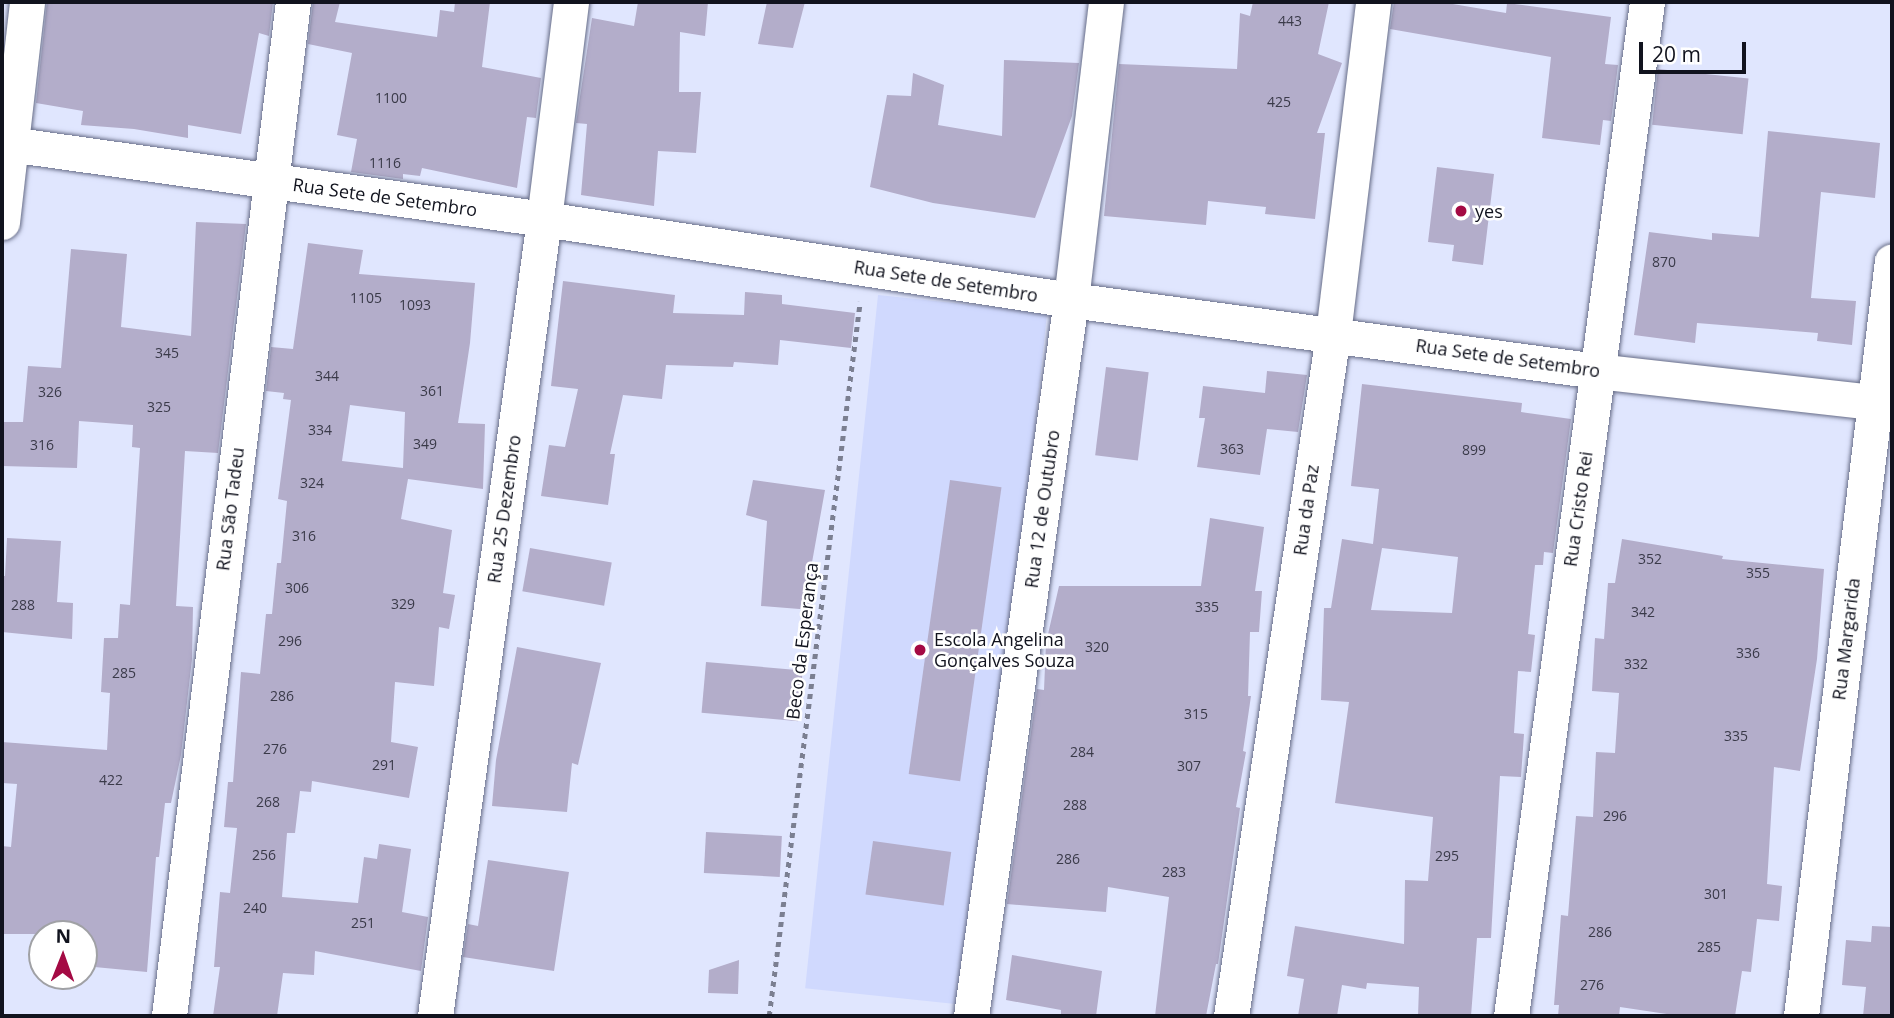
<!DOCTYPE html>
<html>
<head>
<meta charset="utf-8">
<style>
	body { margin:0 }
	#map { position:relative; width:1894px; height:1018px; overflow:hidden; background:#e0e6fe; font-family:"Open Sans",sans-serif }
	div>[style] { position:absolute }
	.built>* { inset:0; background:#d0d9fe; transform-origin:0 0 }
	.building>* { inset:0; background:#b3adca; transform-origin:0 0 }
	.path>* { height:4.5px; margin-top:-2.25px; transform-origin:0; background:repeating-linear-gradient(90deg,#7b7f91 0 5px,transparent 0 10px) }
	.roads { filter:drop-shadow(0 0 2px #666c87) drop-shadow(0 0 2px #666c87) }
	.minor>* { height:35px; margin:-17.5px; padding:0 17.5px; transform-origin:17.5px; border-radius:17.5px; background:#fff }
	.dots>* { width:19px; height:19px; translate:-50% -50%; box-sizing:border-box; border:4px solid #fff; border-radius:50% }
	span { translate:-50% -50%; white-space:nowrap; text-align:center; line-height:1.15; -webkit-text-stroke:5px #fff; paint-order:stroke }
	.number-label { font-size:14px; color:#3a3a49 }
	.number-label span { -webkit-text-stroke-width:0 }
	.street-label { font-size:18px; color:#11131e }
	.poi-label { font-size:18px; color:#11131e }
	.left { translate:0 -50%; text-align:left }
	.frame { position:absolute; inset:0; border:4px solid #11131e; pointer-events:none }
	.north { position:absolute; left:28px; top:920px; width:70px; height:70px; box-sizing:border-box; background:#fff; border:2px solid #a0a1a5; border-radius:50%; rotate:1deg; font-size:19px; font-weight:700; line-height:28px; text-align:center; color:#11131e }
	.north::after { content:''; display:block; margin:auto; width:24px; height:32px; background:#a40a44; clip-path:polygon(50% 0,100% 100%,50% 72%,0 100%) }
	.scale { position:absolute; left:1639px; top:42px; width:107px; height:32px; box-sizing:border-box; border:4px solid #11131e; border-top:0; padding-left:9px; font-size:21px; line-height:24px; white-space:nowrap; color:#11131e; -webkit-text-stroke:5px #fff; paint-order:stroke }
</style>
</head>
<body>
<div id="map">
	<div class="built">
		<div style="left:878px;top:295px;width:170px;height:697px;rotate:6deg"></div>
	</div>
	<div class="building">
		<div style="clip-path:polygon(47px 2px,273px 2px,269px 36px,259px 33px,241px 134px,188px 125px,188px 138px,134px 129px,81px 125px,83px 111px,36px 103px)"></div>
		<div style="clip-path:polygon(313px 2px,340px 2px,335px 22px,437px 37px,440px 10px,454px 12px,455px 2px,490px 2px,482px 67px,541px 78px,536px 118px,527px 117px,517px 188px,422px 168px,420px 176px,403px 174px,403px 179px,351px 172px,357px 139px,337px 135px,352px 53px,308px 44px)"></div>
		<div style="clip-path:polygon(638px 2px,708px 2px,705px 36px,680px 32px,679px 92px,701px 92px,696px 153px,658px 151px,654px 206px,581px 195px,587px 124px,576px 123px,592px 18px,634px 26px)"></div>
		<div style="clip-path:polygon(767px 2px,805px 2px,793px 48px,758px 44px)"></div>
		<div style="clip-path:polygon(1253px 2px,1329px 2px,1318px 54px,1342px 63px,1317px 133px,1325px 133px,1315px 219px,1265px 214px,1266px 207px,1208px 201px,1206px 225px,1104px 216px,1119px 64px,1237px 69px,1240px 13px,1250px 16px)"></div>
		<div style="clip-path:polygon(1394px 2px,1441px 2px,1506px 13px,1507px 3px,1611px 17px,1605px 64px,1618px 65px,1611px 121px,1603px 120px,1600px 145px,1542px 138px,1551px 57px,1390px 29px)"></div>
		<div style="clip-path:polygon(1004px 60px,1079px 63px,1072px 116px,1035px 218px,933px 203px,870px 187px,887px 95px,911px 96px,913px 73px,944px 85px,938px 125px,1002px 136px)"></div>
		<div style="left:1658px;top:69px;width:91px;height:56px;rotate:6deg"></div>
		<div style="clip-path:polygon(1768px 131px,1880px 143px,1875px 198px,1821px 192px,1811px 298px,1856px 301px,1852px 345px,1817px 341px,1818px 333px,1697px 323px,1695px 343px,1634px 335px,1649px 232px,1712px 240px,1712px 233px,1759px 237px)"></div>
		<div style="clip-path:polygon(1437px 167px,1494px 174px,1483px 265px,1452px 261px,1454px 245px,1428px 242px)"></div>
		<div style="clip-path:polygon(196px 222px,246px 224px,218px 453px,185px 451px,176px 606px,193px 607px,192px 659px,181px 755px,171px 803px,165px 803px,159px 857px,156px 857px,147px 972px,84px 966px,84px 934px,2px 934px,2px 846px,11px 847px,17px 784px,2px 783px,2px 742px,107px 750px,110px 693px,101px 692px,104px 638px,118px 638px,120px 604px,130px 605px,140px 448px,132px 447px,133px 425px,79px 421px,77px 468px,2px 466px,2px 422px,23px 422px,28px 366px,61px 368px,71px 249px,127px 254px,121px 327px,191px 336px)"></div>
		<div style="clip-path:polygon(evenodd,308px 243px,363px 250px,359px 274px,475px 283px,470px 343px,458px 423px,485px 424px,483px 489px,408px 479px,401px 519px,452px 530px,443px 593px,455px 595px,449px 629px,439px 627px,434px 686px,395px 682px,391px 742px,418px 747px,409px 798px,312px 781px,311px 792px,300px 791px,295px 833px,287px 833px,282px 897px,358px 903px,364px 857px,377px 859px,379px 844px,411px 849px,402px 912px,428px 917px,421px 971px,315px 951px,314px 975px,283px 973px,277px 1016px,213px 1016px,220px 967px,214px 967px,220px 892px,230px 893px,237px 828px,224px 827px,228px 782px,233px 782px,241px 672px,260px 674px,266px 614px,272px 614px,277px 563px,281px 563px,287px 501px,278px 499px,291px 400px,283px 399px,284px 393px,266px 391px,271px 347px,293px 349px,308px 243px,350px 405px,405px 412px,403px 468px,342px 461px,350px 405px)"></div>
		<div style="clip-path:polygon(563px 281px,675px 295px,673px 313px,744px 315px,745px 292px,782px 295px,782px 304px,855px 313px,851px 348px,780px 340px,778px 365px,734px 362px,733px 367px,666px 365px,662px 399px,623px 395px,610px 454px,615px 454px,608px 505px,541px 496px,549px 445px,565px 447px,578px 389px,551px 386px)"></div>
		<div style="left:1106px;top:367px;width:43px;height:89px;rotate:7deg"></div>
		<div style="clip-path:polygon(1267px 371px,1307px 375px,1298px 432px,1267px 429px,1260px 475px,1197px 467px,1205px 418px,1199px 418px,1203px 386px,1265px 393px)"></div>
		<div style="clip-path:polygon(evenodd,1362px 384px,1522px 403px,1521px 412px,1571px 419px,1553px 553px,1544px 552px,1543px 565px,1535px 565px,1528px 634px,1535px 635px,1531px 672px,1518px 671px,1514px 733px,1524px 734px,1521px 777px,1500px 776px,1491px 938px,1477px 938px,1471px 1016px,1418px 1016px,1419px 987px,1367px 983px,1366px 989px,1342px 985px,1337px 1016px,1298px 1016px,1304px 979px,1287px 976px,1295px 926px,1404px 944px,1405px 880px,1428px 881px,1433px 817px,1335px 803px,1349px 702px,1321px 700px,1324px 608px,1331px 608px,1342px 539px,1373px 544px,1379px 489px,1351px 486px,1362px 384px,1382px 548px,1458px 557px,1452px 613px,1371px 610px,1382px 548px)"></div>
		<div style="clip-path:polygon(753px 480px,825px 490px,811px 568px,816px 568px,812px 610px,761px 606px,767px 521px,746px 515px)"></div>
		<div style="left:950px;top:480px;width:52px;height:297px;rotate:8deg"></div>
		<div style="clip-path:polygon(1210px 518px,1264px 527px,1255px 591px,1262px 591px,1259px 632px,1250px 632px,1248px 696px,1251px 696px,1243px 751px,1246px 752px,1236px 807px,1240px 808px,1218px 964px,1216px 964px,1206px 1016px,1155px 1016px,1169px 897px,1108px 887px,1106px 912px,1007px 904px,1037px 689px,1044px 690px,1046px 643px,1059px 586px,1201px 586px)"></div>
		<div style="clip-path:polygon(7px 538px,61px 541px,57px 602px,73px 603px,72px 639px,2px 632px,2px 576px,5px 576px)"></div>
		<div style="clip-path:polygon(1622px 539px,1723px 556px,1722px 559px,1824px 569px,1817px 659px,1800px 771px,1774px 767px,1767px 884px,1782px 886px,1779px 921px,1757px 919px,1751px 972px,1742px 971px,1735px 1016px,1680px 1016px,1620px 1007px,1619px 1016px,1558px 1016px,1559px 1005px,1554px 1005px,1561px 915px,1568px 916px,1576px 816px,1593px 817px,1596px 752px,1615px 753px,1619px 693px,1592px 691px,1595px 638px,1604px 639px,1608px 583px,1615px 583px)"></div>
		<div style="left:530px;top:548px;width:83px;height:44px;rotate:10deg"></div>
		<div style="clip-path:polygon(517px 647px,601px 663px,578px 765px,572px 763px,567px 812px,492px 806px,496px 760px)"></div>
		<div style="left:706px;top:662px;width:97px;height:51px;rotate:5deg"></div>
		<div style="left:706px;top:832px;width:76px;height:41px;rotate:3deg"></div>
		<div style="left:873px;top:841px;width:79px;height:54px;rotate:8deg"></div>
		<div style="clip-path:polygon(488px 860px,569px 872px,554px 971px,463px 957px,468px 924px,478px 926px)"></div>
		<div style="clip-path:polygon(1872px 926px,1892px 927px,1892px 1016px,1863px 1016px,1866px 987px,1842px 985px,1846px 940px,1871px 942px)"></div>
		<div style="clip-path:polygon(1012px 955px,1102px 971px,1096px 1016px,1061px 1016px,1061px 1010px,1006px 1000px)"></div>
		<div style="clip-path:polygon(739px 960px,738px 994px,708px 993px,709px 970px)"></div>
	</div>
	<div class="path">
		<div style="left:769px;top:1016px;width:720px;rotate:-82.74deg"></div>
	</div>
	<div class="roads">
		<div class="minor">
			<div style="left:2px;top:143px;width:547px;rotate:7.98deg"></div>
			<div style="left:544px;top:219px;width:533px;rotate:8.74deg"></div>
			<div style="left:1071px;top:300px;width:531px;rotate:7.69deg"></div>
			<div style="left:1597px;top:371px;width:297px;rotate:6.4deg"></div>
			<div style="left:2px;top:222px;width:221px;rotate:-83.5deg"></div>
			<div style="left:169px;top:1016px;width:1022px;rotate:-83.03deg"></div>
			<div style="left:435px;top:1016px;width:804px;rotate:-82.21deg"></div>
			<div style="left:544px;top:219px;width:219px;rotate:-82.9deg"></div>
			<div style="left:971px;top:1016px;width:723px;rotate:-82.05deg"></div>
			<div style="left:1071px;top:300px;width:300px;rotate:-83.3deg"></div>
			<div style="left:1231px;top:1016px;width:690px;rotate:-81.49deg"></div>
			<div style="left:1333px;top:334px;width:334px;rotate:-83.1deg"></div>
			<div style="left:1511px;top:1016px;width:1023px;rotate:-82.36deg"></div>
			<div style="left:1801px;top:1016px;width:760px;rotate:-83.13deg"></div>
		</div>
	</div>
	<div class="dots">
		<div style="left:1461px;top:211px;background:#a40a44"></div>
		<div style="left:920px;top:650px;background:#a40a44"></div>
	</div>
	<div class="number-label">
		<span style="left:1290px;top:21px">443</span>
		<span style="left:391px;top:98px">1100</span>
		<span style="left:1279px;top:102px">425</span>
		<span style="left:385px;top:163px">1116</span>
		<span style="left:1664px;top:262px">870</span>
		<span style="left:366px;top:298px">1105</span>
		<span style="left:415px;top:305px">1093</span>
		<span style="left:167px;top:353px">345</span>
		<span style="left:327px;top:376px">344</span>
		<span style="left:432px;top:391px">361</span>
		<span style="left:50px;top:392px">326</span>
		<span style="left:159px;top:407px">325</span>
		<span style="left:320px;top:430px">334</span>
		<span style="left:425px;top:444px">349</span>
		<span style="left:42px;top:445px">316</span>
		<span style="left:1232px;top:449px">363</span>
		<span style="left:1474px;top:450px">899</span>
		<span style="left:312px;top:483px">324</span>
		<span style="left:304px;top:536px">316</span>
		<span style="left:1650px;top:559px">352</span>
		<span style="left:1758px;top:573px">355</span>
		<span style="left:297px;top:588px">306</span>
		<span style="left:403px;top:604px">329</span>
		<span style="left:23px;top:605px">288</span>
		<span style="left:1207px;top:607px">335</span>
		<span style="left:1643px;top:612px">342</span>
		<span style="left:290px;top:641px">296</span>
		<span style="left:1097px;top:647px">320</span>
		<span style="left:1748px;top:653px">336</span>
		<span style="left:1636px;top:664px">332</span>
		<span style="left:124px;top:673px">285</span>
		<span style="left:282px;top:696px">286</span>
		<span style="left:1196px;top:714px">315</span>
		<span style="left:1736px;top:736px">335</span>
		<span style="left:275px;top:749px">276</span>
		<span style="left:1082px;top:752px">284</span>
		<span style="left:384px;top:765px">291</span>
		<span style="left:1189px;top:766px">307</span>
		<span style="left:111px;top:780px">422</span>
		<span style="left:268px;top:802px">268</span>
		<span style="left:1075px;top:805px">288</span>
		<span style="left:1615px;top:816px">296</span>
		<span style="left:264px;top:855px">256</span>
		<span style="left:1447px;top:856px">295</span>
		<span style="left:1068px;top:859px">286</span>
		<span style="left:1174px;top:872px">283</span>
		<span style="left:1716px;top:894px">301</span>
		<span style="left:255px;top:908px">240</span>
		<span style="left:363px;top:923px">251</span>
		<span style="left:1600px;top:932px">286</span>
		<span style="left:1709px;top:947px">285</span>
		<span style="left:1592px;top:985px">276</span>
	</div>
	<div class="street-label">
		<span style="left:385px;top:197px;rotate:8deg">Rua Sete de Setembro</span>
		<span style="left:946px;top:281px;rotate:9deg">Rua Sete de Setembro</span>
		<span style="left:1508px;top:358px;rotate:8deg">Rua Sete de Setembro</span>
		<span style="left:230px;top:509px;rotate:-83deg">Rua São Tadeu</span>
		<span style="left:504px;top:509px;rotate:-82deg">Rua 25 Dezembro</span>
		<span style="left:1042px;top:509px;rotate:-82deg">Rua 12 de Outubro</span>
		<span style="left:1578px;top:509px;rotate:-82deg">Rua Cristo Rei</span>
		<span style="left:1306px;top:510px;rotate:-82deg">Rua da Paz</span>
		<span style="left:1846px;top:639px;rotate:-83deg">Rua Margarida</span>
		<span style="left:802px;top:641px;rotate:-83deg">Beco da Esperança</span>
	</div>
	<div class="poi-label">
		<span class="left" style="left:1475px;top:211px">yes</span>
		<span class="left" style="left:934px;top:650px">Escola Angelina<br>Gonçalves Souza</span>
	</div>
	<div class="frame"></div>
	<div class="north">N</div>
	<div class="scale">20 m</div>
</div>
</body>
</html>
